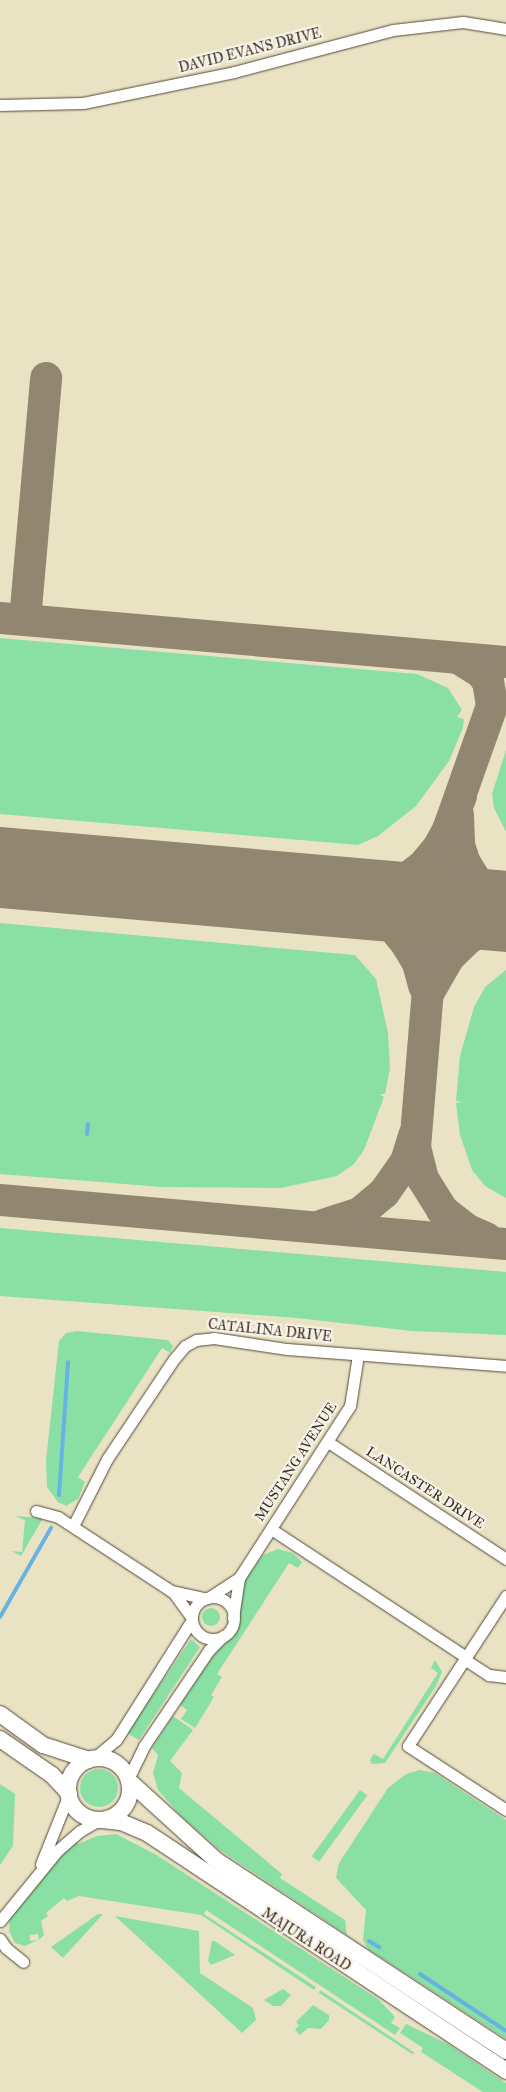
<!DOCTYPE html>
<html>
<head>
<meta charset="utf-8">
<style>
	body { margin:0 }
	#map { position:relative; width:506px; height:2092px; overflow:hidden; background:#e9e3c4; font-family:"IM FELL Great Primer",serif }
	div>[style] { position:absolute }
	.green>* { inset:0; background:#8ae0a4; transform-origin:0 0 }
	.round { border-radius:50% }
	.stream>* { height:4px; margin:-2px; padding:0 2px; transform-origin:2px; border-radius:2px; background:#66b3e0 }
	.taxiway>* { height:32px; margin:-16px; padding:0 16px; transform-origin:16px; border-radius:16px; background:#928671 }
	.runway>* { height:81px; margin:-40.5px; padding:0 40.5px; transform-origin:40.5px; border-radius:40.5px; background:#928671 }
	.roads { filter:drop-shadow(0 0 1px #554637) drop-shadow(0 0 1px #554637) }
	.street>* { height:11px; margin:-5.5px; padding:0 5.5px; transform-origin:5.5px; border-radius:5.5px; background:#fff }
	.street>.ring { margin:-5.5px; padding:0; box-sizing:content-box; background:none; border:11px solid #fff; border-radius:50% }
	.secondary>* { height:16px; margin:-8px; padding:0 8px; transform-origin:8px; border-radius:8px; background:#fff }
	.secondary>.ring { margin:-8px; padding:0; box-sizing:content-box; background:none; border:16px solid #fff; border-radius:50% }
	span { translate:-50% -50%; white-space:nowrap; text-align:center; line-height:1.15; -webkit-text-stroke:4.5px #f7f3e8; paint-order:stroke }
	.street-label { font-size:14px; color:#3b2a1e }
</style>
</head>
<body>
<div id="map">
	<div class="green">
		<div style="clip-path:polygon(0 638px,417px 674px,448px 688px,462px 710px,457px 717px,464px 719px,463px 728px,449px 761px,416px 806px,378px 836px,358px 845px,0 814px)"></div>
		<div style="clip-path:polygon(506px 750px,506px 832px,494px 808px,492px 794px)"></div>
		<div style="clip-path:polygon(0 923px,355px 955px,376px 979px,388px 1033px,390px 1068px,385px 1094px,379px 1094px,384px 1097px,364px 1150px,354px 1164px,337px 1176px,281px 1188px,162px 1187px,0 1174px)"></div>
		<div style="clip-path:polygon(506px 970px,506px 1198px,485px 1186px,472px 1170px,460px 1135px,456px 1103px,462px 1102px,456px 1101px,460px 1056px,474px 1007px,485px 987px)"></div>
		<div style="clip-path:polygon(0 1228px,506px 1272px,506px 1335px,412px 1331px,297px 1318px,0 1296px)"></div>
		<div style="clip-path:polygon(77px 1331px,168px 1340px,173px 1346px,170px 1353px,162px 1348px,78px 1477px,85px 1482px,78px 1499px,66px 1506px,58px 1502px,47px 1487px,46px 1460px,59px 1341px,66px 1333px)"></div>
		<div style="clip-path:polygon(15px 1516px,43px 1518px,21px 1556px,12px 1551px,22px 1552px,25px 1520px)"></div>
		<div style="clip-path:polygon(278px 1549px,293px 1553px,302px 1562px,298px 1568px,289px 1563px,217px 1674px,222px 1677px,211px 1695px,214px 1697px,195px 1728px,181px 1719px,187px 1710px,180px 1705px,217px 1649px,237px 1630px,242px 1584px,263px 1555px)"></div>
		<div class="round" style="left:202px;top:1608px;width:18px;height:18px"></div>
		<div style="clip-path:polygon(191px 1639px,200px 1647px,139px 1740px,127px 1733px)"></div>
		<div style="clip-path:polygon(435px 1660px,442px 1672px,436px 1686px,385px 1763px,372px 1764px,370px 1760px,374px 1754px,383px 1759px,438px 1673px,431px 1668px)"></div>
		<div style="clip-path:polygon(173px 1716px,193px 1730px,170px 1761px,182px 1773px,179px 1788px,282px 1874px,280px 1878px,345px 1920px,347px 1935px,218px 1849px,180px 1815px,158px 1790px,153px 1773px,158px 1755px,152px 1748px)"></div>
		<div class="round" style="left:80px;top:1769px;width:38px;height:38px"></div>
		<div style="clip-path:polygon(420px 1770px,435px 1773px,506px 1820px,506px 2039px,368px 1949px,363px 1940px,366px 1910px,336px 1878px,339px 1863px,388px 1788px,406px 1774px)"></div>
		<div style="clip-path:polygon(0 1784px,15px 1794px,13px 1846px,0 1865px)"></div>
		<div style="left:360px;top:1790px;width:9px;height:82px;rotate:36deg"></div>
		<div style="clip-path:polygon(116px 1834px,155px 1854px,378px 1999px,395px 2017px,391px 2023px,400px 2028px,395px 2035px,206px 1910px,204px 1914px,316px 1987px,314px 1990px,201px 1915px,79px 1896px,67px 1901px,64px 1898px,46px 1913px,48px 1916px,41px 1921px,44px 1935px,39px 1940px,38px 1934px,30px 1935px,30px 1941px,38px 1940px,25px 1946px,15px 1943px,9px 1931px,10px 1919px,54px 1861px,75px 1840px,78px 1844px,97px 1836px)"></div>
		<div style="clip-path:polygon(98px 1914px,103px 1914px,63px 1958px,51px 1947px)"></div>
		<div style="clip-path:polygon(115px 1916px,199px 1931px,200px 1973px,253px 2008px,256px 2020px,242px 2033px)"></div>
		<div style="clip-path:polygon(212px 1941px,215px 1941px,235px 1955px,211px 1965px,208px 1961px)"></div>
		<div style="clip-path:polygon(283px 1989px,291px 1995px,281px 2006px,273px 2006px,264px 2000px)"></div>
		<div style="clip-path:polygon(320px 1990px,332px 1998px,415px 2053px,412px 2054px,319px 1993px)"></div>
		<div style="clip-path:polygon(313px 2005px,329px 2015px,329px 2020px,321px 2029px,308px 2028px,300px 2035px,295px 2030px,299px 2025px,296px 2022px)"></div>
		<div style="clip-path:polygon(406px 2024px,448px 2044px,506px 2083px,506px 2092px,483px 2092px,421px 2052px,423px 2048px,400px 2033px)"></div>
	</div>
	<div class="stream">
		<div style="left:87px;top:1134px;width:10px;rotate:-84deg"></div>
		<div style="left:59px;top:1495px;width:133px;rotate:-86.1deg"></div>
		<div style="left:0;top:1617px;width:103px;rotate:-60.2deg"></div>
		<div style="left:369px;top:1941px;width:12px;rotate:31deg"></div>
		<div style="left:420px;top:1974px;width:103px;rotate:33.5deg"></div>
	</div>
	<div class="taxiway">
		<div style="left:0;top:618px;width:508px;rotate:4.97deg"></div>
		<div style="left:25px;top:620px;width:243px;rotate:-85deg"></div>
		<div style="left:461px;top:796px;width:36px;rotate:111deg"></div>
		<div style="left:448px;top:830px;width:51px;rotate:102.4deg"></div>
		<div style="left:437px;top:880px;width:268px;rotate:94.7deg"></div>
		<div style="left:415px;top:1147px;width:33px;rotate:76deg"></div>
		<div style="left:423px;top:1179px;width:36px;rotate:58deg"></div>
		<div style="left:442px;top:1210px;width:33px;rotate:38deg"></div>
		<div style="left:468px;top:1230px;width:20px;rotate:24deg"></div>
		<div style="left:458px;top:815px;width:30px;rotate:88deg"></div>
		<div style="left:459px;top:845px;width:19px;rotate:72deg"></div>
		<div style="left:465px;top:863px;width:22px;rotate:58deg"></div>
		<div style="left:477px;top:882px;width:36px;rotate:36deg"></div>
		<div style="left:238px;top:887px;width:74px;rotate:5.4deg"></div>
		<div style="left:312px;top:894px;width:36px;rotate:11deg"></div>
		<div style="left:347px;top:901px;width:24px;rotate:24deg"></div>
		<div style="left:369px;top:911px;width:29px;rotate:34deg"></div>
		<div style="left:393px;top:927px;width:21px;rotate:51deg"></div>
		<div style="left:406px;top:943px;width:23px;rotate:59deg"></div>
		<div style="left:418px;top:963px;width:24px;rotate:75deg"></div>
		<div style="left:312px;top:894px;width:36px;rotate:5deg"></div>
		<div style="left:348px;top:897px;width:31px;rotate:-11deg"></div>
		<div style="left:378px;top:891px;width:27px;rotate:-22deg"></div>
		<div style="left:403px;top:881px;width:25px;rotate:-37deg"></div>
		<div style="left:423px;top:866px;width:23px;rotate:-50deg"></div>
		<div style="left:438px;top:848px;width:21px;rotate:-61deg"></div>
		<div style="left:448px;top:830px;width:132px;rotate:-70.5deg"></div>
		<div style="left:492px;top:706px;width:24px;rotate:-99deg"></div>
		<div style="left:488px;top:682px;width:11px;rotate:-124deg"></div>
		<div style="left:482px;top:673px;width:28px;rotate:-148deg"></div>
		<div style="left:430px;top:990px;width:38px;rotate:-60deg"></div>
		<div style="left:449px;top:957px;width:28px;rotate:-44deg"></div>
		<div style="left:469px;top:938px;width:27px;rotate:-31deg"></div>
		<div style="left:492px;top:924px;width:15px;rotate:-16deg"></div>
		<div style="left:0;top:1200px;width:508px;rotate:4.97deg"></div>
		<div style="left:323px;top:1225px;width:39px;rotate:-18deg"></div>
		<div style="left:360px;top:1213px;width:31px;rotate:-40deg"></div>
		<div style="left:384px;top:1193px;width:38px;rotate:-55deg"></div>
		<div style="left:406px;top:1162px;width:28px;rotate:-73deg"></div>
	</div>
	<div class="runway">
		<div style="left:0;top:867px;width:508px;rotate:4.97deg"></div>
	</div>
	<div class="roads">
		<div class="street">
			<div style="left:0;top:105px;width:83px;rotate:-1.4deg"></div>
			<div style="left:83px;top:103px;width:154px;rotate:-11.6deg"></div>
			<div style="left:234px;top:72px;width:164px;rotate:-14.8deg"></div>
			<div style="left:393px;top:30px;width:70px;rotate:-6.5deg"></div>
			<div style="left:463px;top:22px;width:44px;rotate:9.2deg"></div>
			<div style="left:328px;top:1442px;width:213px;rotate:33.3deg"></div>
			<div style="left:36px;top:1511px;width:23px;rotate:15deg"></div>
			<div style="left:58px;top:1517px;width:135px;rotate:33.2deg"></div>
			<div style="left:171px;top:1591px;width:35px;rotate:12deg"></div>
			<div style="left:73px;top:1526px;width:75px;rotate:-63.1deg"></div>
			<div style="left:107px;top:1459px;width:120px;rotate:-56.2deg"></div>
			<div style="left:174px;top:1359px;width:17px;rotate:-50deg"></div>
			<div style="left:185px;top:1346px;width:13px;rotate:-29deg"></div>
			<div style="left:196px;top:1340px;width:18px;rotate:-6deg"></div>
			<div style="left:214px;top:1338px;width:74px;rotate:8.6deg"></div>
			<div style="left:287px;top:1349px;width:220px;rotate:4.4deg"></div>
			<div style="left:271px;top:1529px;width:233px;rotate:33.3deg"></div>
			<div style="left:173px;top:1592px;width:32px;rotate:54deg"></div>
			<div style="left:506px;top:1596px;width:179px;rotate:123.2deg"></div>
			<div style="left:408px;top:1746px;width:117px;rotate:33.1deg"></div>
			<div class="ring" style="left:192px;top:1597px;width:31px;height:31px"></div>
			<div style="left:208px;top:1598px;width:37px;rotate:-33deg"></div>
			<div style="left:233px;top:1618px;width:40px;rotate:-81.5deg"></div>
			<div style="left:239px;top:1578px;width:205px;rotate:-57.2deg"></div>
			<div style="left:350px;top:1406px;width:52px;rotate:-81.1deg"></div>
			<div style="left:464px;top:1659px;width:30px;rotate:33deg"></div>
			<div style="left:489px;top:1675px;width:17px;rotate:7deg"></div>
			<div style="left:93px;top:1759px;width:30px;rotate:-40deg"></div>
			<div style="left:116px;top:1740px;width:142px;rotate:-57.7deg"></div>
			<div style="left:128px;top:1779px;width:37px;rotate:-64deg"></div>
			<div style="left:144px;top:1746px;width:116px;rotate:-55.9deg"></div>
			<div style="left:209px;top:1650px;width:20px;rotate:-45deg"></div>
			<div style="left:41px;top:1864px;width:75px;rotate:-68.2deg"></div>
			<div style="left:0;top:1921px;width:92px;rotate:-50.8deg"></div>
			<div style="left:58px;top:1850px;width:29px;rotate:-41deg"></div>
			<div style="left:80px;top:1831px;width:22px;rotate:-30deg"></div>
			<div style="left:0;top:1939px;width:11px;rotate:56deg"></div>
			<div style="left:6px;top:1948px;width:22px;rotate:39deg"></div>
		</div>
		<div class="secondary">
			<div style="left:0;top:1714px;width:53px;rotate:35.8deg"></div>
			<div style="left:43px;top:1745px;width:48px;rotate:18.1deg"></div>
			<div style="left:0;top:1739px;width:63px;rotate:34.7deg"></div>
			<div style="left:52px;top:1775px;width:25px;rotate:47deg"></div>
			<div class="ring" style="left:68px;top:1758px;width:46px;height:46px"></div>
			<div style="left:129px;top:1781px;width:119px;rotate:42.3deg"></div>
			<div style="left:217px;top:1861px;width:346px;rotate:33.3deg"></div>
			<div style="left:102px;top:1820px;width:19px;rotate:6deg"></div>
			<div style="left:121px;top:1822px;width:28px;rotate:23deg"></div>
			<div style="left:147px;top:1833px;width:431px;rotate:33.5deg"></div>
		</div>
	</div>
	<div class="street-label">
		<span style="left:250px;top:51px;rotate:-14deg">DAVID EVANS DRIVE</span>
		<span style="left:270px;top:1331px;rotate:6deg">CATALINA DRIVE</span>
		<span style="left:296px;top:1462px;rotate:-57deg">MUSTANG AVENUE</span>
		<span style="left:425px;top:1488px;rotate:33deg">LANCASTER DRIVE</span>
		<span style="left:306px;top:1940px;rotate:33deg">MAJURA ROAD</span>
	</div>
</div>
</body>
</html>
